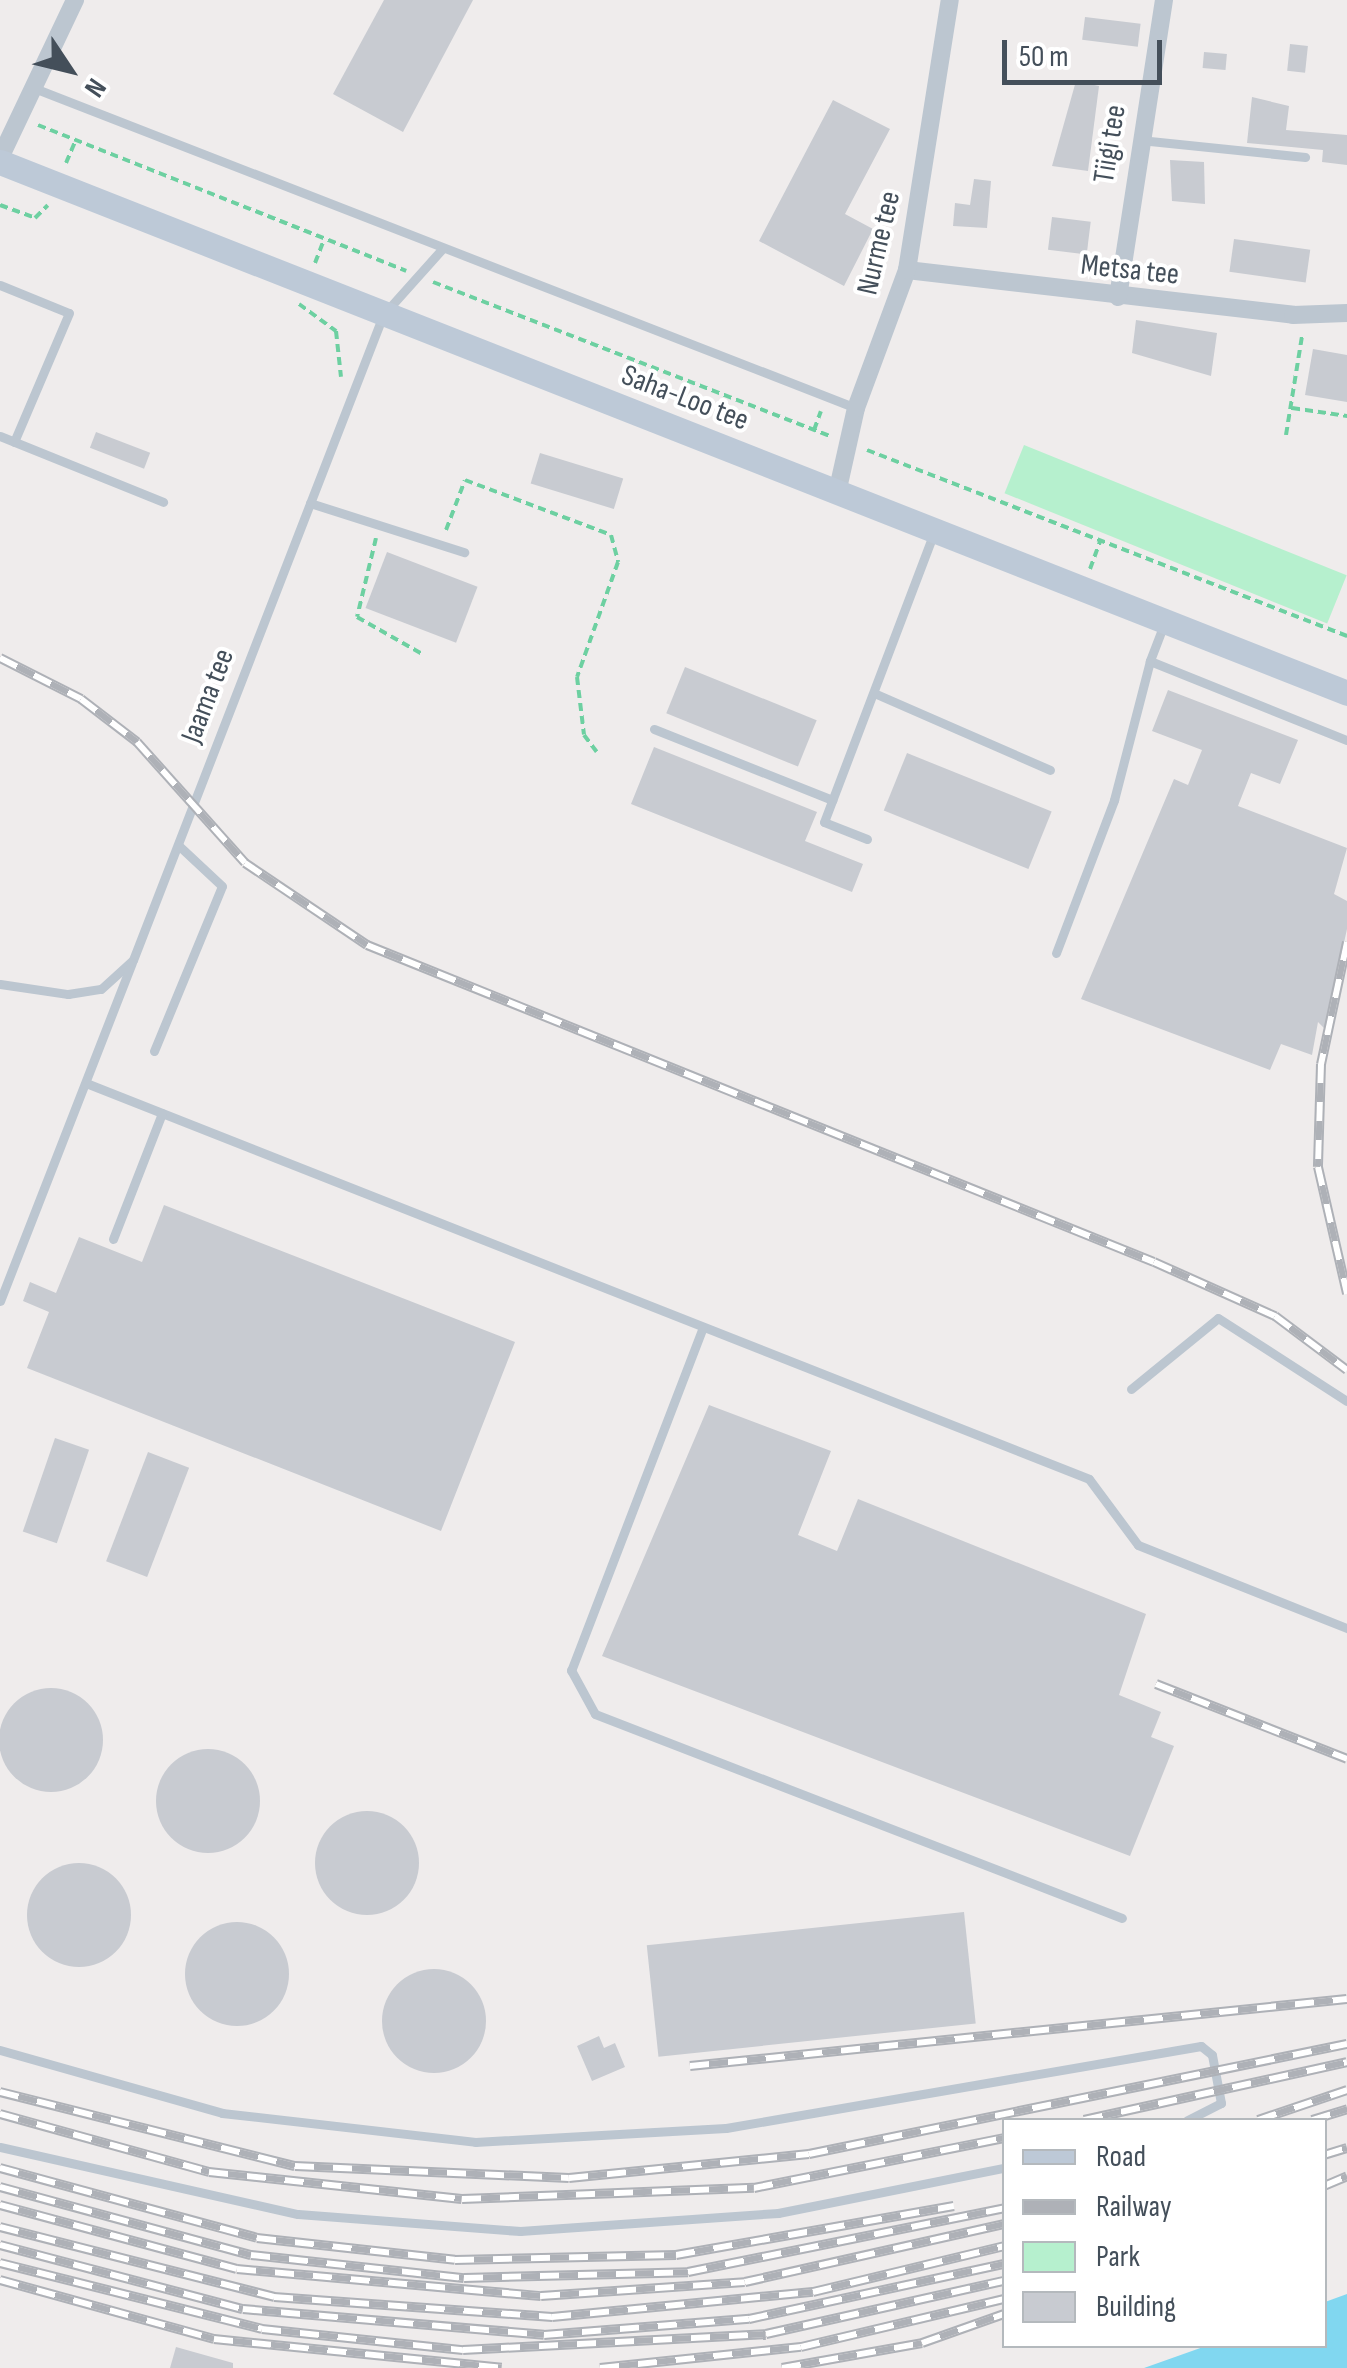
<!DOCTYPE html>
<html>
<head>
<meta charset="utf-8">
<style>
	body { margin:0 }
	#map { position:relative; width:1347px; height:2368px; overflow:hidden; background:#efecec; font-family:"Sofia Sans Condensed",sans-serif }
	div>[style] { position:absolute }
	.green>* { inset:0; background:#b6f0ce; transform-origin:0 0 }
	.water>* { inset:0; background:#81d7f0 }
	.building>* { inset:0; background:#c8cbd1; transform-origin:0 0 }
	.round { border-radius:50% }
	.path>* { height:4px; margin-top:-2px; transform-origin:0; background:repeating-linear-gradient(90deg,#6dd0a1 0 8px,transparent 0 13px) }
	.service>* { height:9px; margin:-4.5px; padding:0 4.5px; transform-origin:4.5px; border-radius:4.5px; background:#bcc6d0 }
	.minor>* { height:18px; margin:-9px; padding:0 9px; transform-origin:9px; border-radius:9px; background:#bcc6d0 }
	.secondary>* { height:25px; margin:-12.5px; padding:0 12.5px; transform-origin:12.5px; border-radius:12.5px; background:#bdc9d7 }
	.rail>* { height:10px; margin-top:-5px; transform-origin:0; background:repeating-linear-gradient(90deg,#fff 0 19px,#aeb1b7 0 38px); box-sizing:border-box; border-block:2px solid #aeb1b7 }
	span { translate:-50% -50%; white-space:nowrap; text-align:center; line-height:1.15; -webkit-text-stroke:8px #fff; paint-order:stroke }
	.street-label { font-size:30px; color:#444f5a }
	.legend { position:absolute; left:1002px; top:2118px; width:325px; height:230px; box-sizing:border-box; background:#fff; border:2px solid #b4b9bd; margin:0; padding:12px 18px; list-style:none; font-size:30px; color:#444f5a }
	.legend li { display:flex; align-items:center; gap:20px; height:50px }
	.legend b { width:50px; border:2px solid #b4b9bd }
	.north { position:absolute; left:20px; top:20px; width:100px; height:100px; -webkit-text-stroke:8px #fff; paint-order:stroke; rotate:125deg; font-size:28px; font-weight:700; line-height:40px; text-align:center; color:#444f5a }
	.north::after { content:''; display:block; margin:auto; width:35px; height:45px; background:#444f5a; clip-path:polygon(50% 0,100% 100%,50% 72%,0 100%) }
	.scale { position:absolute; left:1002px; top:40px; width:160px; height:45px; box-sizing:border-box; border:5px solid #444f5a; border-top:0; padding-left:12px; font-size:30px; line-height:35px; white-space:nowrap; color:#444f5a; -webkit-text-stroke:8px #fff; paint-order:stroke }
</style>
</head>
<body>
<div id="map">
	<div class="green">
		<div style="left:1024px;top:445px;width:348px;height:52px;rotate:22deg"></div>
	</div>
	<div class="water">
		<div style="clip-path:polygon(1347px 2294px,1347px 2368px,1144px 2368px,1206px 2346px,1324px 2346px,1325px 2302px)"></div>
	</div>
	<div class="building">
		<div style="clip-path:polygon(384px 0,473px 0,403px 132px,333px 94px)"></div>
		<div style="left:1085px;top:17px;width:56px;height:23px;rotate:7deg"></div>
		<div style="left:1290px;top:44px;width:18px;height:27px;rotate:6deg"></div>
		<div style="left:1204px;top:52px;width:23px;height:16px;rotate:5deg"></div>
		<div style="clip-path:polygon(1076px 81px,1099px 86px,1088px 171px,1052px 166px)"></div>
		<div style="clip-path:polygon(1252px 97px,1289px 106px,1286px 130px,1347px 135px,1347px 165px,1322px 162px,1323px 150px,1247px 143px)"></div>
		<div style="clip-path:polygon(833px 100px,890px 129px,845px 214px,873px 229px,844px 286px,759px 241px)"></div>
		<div style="clip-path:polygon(1170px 160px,1204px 162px,1205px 204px,1172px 201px)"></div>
		<div style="clip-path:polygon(974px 179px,991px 181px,987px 228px,953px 226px,955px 203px,970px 205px)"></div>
		<div style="left:1052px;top:217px;width:39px;height:33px;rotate:7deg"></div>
		<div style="left:1234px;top:239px;width:77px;height:33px;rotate:8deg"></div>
		<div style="clip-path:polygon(1136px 320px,1217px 333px,1211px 376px,1132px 353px)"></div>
		<div style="clip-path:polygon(1313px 349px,1347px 355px,1347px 402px,1305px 395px)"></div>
		<div style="left:96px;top:432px;width:58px;height:17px;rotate:21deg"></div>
		<div style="left:540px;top:453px;width:87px;height:32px;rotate:17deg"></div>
		<div style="left:387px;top:552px;width:97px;height:60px;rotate:21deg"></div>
		<div style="left:685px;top:667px;width:142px;height:50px;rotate:22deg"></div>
		<div style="clip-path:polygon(1168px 690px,1298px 740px,1280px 784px,1251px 773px,1238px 806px,1347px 848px,1334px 894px,1347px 901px,1347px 929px,1325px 1029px,1318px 1022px,1312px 1055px,1281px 1044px,1270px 1070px,1081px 999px,1174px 779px,1188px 785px,1202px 750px,1152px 731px)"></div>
		<div style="clip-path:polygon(654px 747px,817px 812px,805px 841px,863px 864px,852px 892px,631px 804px)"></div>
		<div style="left:907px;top:753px;width:156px;height:62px;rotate:22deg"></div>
		<div style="clip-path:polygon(164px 1205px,515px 1342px,441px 1531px,27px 1368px,49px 1312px,23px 1301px,30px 1282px,56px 1293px,79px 1237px,142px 1262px)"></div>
		<div style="clip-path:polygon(709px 1405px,831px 1451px,798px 1535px,837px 1551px,858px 1499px,1146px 1614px,1119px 1695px,1161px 1712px,1151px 1737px,1174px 1746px,1130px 1856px,602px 1656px)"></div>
		<div style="left:55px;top:1438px;width:36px;height:99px;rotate:19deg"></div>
		<div style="left:148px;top:1452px;width:44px;height:117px;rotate:21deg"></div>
		<div class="round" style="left:-1px;top:1688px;width:104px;height:104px"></div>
		<div class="round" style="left:156px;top:1749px;width:104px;height:104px"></div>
		<div class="round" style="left:315px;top:1811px;width:104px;height:104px"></div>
		<div class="round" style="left:27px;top:1863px;width:104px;height:104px"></div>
		<div style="left:964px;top:1912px;width:112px;height:319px;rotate:84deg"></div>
		<div class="round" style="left:185px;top:1922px;width:104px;height:104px"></div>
		<div class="round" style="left:382px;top:1969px;width:104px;height:104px"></div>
		<div style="clip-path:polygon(599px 2036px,604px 2048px,615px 2043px,625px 2067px,592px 2081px,577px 2046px)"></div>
		<div style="clip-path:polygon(176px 2347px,233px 2363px,233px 2368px,170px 2368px)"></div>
	</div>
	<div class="path">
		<div style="left:38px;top:125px;width:396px;rotate:21.6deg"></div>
		<div style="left:66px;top:163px;width:25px;rotate:-67deg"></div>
		<div style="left:0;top:205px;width:37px;rotate:20deg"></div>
		<div style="left:35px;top:218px;width:18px;rotate:-45deg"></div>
		<div style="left:315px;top:263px;width:26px;rotate:-69deg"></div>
		<div style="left:433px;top:282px;width:426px;rotate:21.2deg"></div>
		<div style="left:299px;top:304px;width:46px;rotate:36.1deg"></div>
		<div style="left:336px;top:331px;width:46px;rotate:83.8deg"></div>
		<div style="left:1292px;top:408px;width:56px;rotate:8.3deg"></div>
		<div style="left:814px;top:430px;width:20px;rotate:-70deg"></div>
		<div style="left:1286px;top:435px;width:100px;rotate:-80.8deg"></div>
		<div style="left:867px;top:450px;width:515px;rotate:21.18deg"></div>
		<div style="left:446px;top:530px;width:53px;rotate:-69.2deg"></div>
		<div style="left:465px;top:480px;width:156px;rotate:20.6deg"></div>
		<div style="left:611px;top:535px;width:28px;rotate:75deg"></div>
		<div style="left:618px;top:562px;width:122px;rotate:109.6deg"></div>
		<div style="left:577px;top:677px;width:58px;rotate:83.1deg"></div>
		<div style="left:584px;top:735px;width:21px;rotate:53deg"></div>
		<div style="left:376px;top:538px;width:81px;rotate:103.5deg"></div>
		<div style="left:357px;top:617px;width:75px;rotate:29.6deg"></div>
		<div style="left:1090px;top:569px;width:30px;rotate:-70deg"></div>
	</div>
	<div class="service">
		<div style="left:34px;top:88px;width:882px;rotate:21.27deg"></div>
		<div style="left:1140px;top:140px;width:166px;rotate:5.9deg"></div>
		<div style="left:0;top:285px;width:74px;rotate:22.1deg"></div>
		<div style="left:69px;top:313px;width:140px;rotate:113.1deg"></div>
		<div style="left:0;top:436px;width:176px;rotate:22deg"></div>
		<div style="left:310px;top:503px;width:162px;rotate:17.7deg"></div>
		<div style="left:1164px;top:624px;width:40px;rotate:111deg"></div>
		<div style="left:1150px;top:661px;width:212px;rotate:21.9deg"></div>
		<div style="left:874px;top:693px;width:192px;rotate:23.6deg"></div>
		<div style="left:654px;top:729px;width:192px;rotate:21.7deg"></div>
		<div style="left:867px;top:839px;width:46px;rotate:-158.4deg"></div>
		<div style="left:824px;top:822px;width:310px;rotate:-69.2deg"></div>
		<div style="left:1056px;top:953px;width:164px;rotate:-69.2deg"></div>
		<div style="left:1114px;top:800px;width:144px;rotate:-75.5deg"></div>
		<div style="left:0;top:984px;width:69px;rotate:8.4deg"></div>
		<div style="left:68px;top:994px;width:33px;rotate:-9deg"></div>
		<div style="left:101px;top:989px;width:43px;rotate:-42.2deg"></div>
		<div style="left:133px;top:960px;width:692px;rotate:-68.81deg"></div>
		<div style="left:383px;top:315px;width:89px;rotate:-48.2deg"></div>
		<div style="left:154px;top:1051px;width:178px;rotate:-67.6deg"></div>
		<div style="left:222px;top:886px;width:60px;rotate:-137deg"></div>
		<div style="left:86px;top:1083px;width:1078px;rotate:21.54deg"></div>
		<div style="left:1089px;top:1479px;width:82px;rotate:53.4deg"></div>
		<div style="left:1138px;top:1545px;width:225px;rotate:21.7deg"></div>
		<div style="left:113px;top:1239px;width:135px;rotate:-68.7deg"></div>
		<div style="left:0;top:1301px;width:363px;rotate:-68.7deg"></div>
		<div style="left:703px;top:1327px;width:368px;rotate:111deg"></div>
		<div style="left:571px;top:1670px;width:50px;rotate:61.4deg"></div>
		<div style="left:595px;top:1714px;width:565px;rotate:21.16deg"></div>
		<div style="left:1131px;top:1389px;width:112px;rotate:-39.2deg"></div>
		<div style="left:1218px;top:1318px;width:153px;rotate:32.8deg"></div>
		<div style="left:0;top:2050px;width:231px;rotate:15.8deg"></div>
		<div style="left:222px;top:2113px;width:255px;rotate:6.5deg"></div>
		<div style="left:475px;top:2142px;width:251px;rotate:-3.2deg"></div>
		<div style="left:726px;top:2128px;width:482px;rotate:-9.8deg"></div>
		<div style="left:1201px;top:2046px;width:14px;rotate:39deg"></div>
		<div style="left:1212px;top:2055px;width:49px;rotate:79.4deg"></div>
		<div style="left:1221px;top:2103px;width:38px;rotate:153deg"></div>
		<div style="left:0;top:2147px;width:305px;rotate:12.7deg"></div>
		<div style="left:298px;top:2214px;width:223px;rotate:4.4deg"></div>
		<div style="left:520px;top:2231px;width:259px;rotate:-4deg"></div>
		<div style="left:778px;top:2213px;width:230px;rotate:-11.3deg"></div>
	</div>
	<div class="minor">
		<div style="left:0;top:158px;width:175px;rotate:-64.6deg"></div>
		<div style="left:907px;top:270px;width:389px;rotate:6.6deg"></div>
		<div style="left:1293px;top:315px;width:54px;rotate:-2.1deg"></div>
		<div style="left:1118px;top:297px;width:301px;rotate:-81.2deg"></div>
		<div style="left:837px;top:493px;width:87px;rotate:-77.4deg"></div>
		<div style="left:856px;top:408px;width:147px;rotate:-69.7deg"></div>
		<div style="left:907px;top:270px;width:273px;rotate:-81deg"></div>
	</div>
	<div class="secondary">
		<div style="left:0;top:162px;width:1448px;rotate:21.51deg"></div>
	</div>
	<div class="rail">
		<div style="left:0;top:658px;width:91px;rotate:26.8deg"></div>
		<div style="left:81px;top:699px;width:71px;rotate:37.5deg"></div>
		<div style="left:137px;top:742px;width:162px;rotate:48.2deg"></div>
		<div style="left:245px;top:863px;width:147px;rotate:33.9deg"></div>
		<div style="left:367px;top:945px;width:848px;rotate:21.94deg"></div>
		<div style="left:1154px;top:1262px;width:133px;rotate:24.1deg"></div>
		<div style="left:1275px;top:1316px;width:90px;rotate:36.9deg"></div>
		<div style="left:1347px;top:942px;width:125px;rotate:102deg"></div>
		<div style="left:1321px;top:1064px;width:103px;rotate:91.7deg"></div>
		<div style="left:1318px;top:1167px;width:130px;rotate:77.1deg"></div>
		<div style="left:1156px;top:1684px;width:205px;rotate:21.4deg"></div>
		<div style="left:690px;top:2066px;width:660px;rotate:-5.82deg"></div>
		<div style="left:0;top:2092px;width:304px;rotate:14.1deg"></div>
		<div style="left:295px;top:2166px;width:274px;rotate:2.5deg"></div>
		<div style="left:569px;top:2178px;width:241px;rotate:-5.7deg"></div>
		<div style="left:809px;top:2154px;width:549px;rotate:-11.56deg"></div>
		<div style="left:0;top:2114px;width:217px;rotate:15.5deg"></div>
		<div style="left:209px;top:2172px;width:254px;rotate:6.1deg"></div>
		<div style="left:462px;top:2199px;width:292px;rotate:-2.2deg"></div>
		<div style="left:754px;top:2188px;width:255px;rotate:-11.3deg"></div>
		<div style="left:1084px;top:2120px;width:269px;rotate:-12.4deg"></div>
		<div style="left:1258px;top:2120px;width:94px;rotate:-18.6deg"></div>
		<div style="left:1312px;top:2120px;width:37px;rotate:-17deg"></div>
		<div style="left:1324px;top:2155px;width:24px;rotate:-17deg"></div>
		<div style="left:0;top:2168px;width:266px;rotate:15.2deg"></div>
		<div style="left:257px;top:2238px;width:199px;rotate:6.3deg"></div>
		<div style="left:455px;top:2260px;width:221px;rotate:-1.3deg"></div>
		<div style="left:676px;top:2255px;width:282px;rotate:-10deg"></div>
		<div style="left:1324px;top:2186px;width:25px;rotate:-23deg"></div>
		<div style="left:0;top:2187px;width:260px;rotate:15.2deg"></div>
		<div style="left:251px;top:2255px;width:214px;rotate:6.2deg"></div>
		<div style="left:464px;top:2278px;width:224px;rotate:-1.5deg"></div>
		<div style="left:688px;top:2272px;width:322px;rotate:-11.4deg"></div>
		<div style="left:0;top:2205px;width:245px;rotate:15.1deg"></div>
		<div style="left:237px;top:2269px;width:305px;rotate:5.1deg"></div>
		<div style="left:541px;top:2296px;width:204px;rotate:-3.9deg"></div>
		<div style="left:745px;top:2282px;width:265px;rotate:-12.6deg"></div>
		<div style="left:0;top:2227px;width:283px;rotate:14.3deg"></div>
		<div style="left:274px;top:2297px;width:279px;rotate:4.1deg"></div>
		<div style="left:552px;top:2317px;width:262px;rotate:-5.5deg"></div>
		<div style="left:813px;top:2292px;width:196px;rotate:-13.5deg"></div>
		<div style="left:0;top:2245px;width:251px;rotate:14.8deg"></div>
		<div style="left:243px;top:2309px;width:302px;rotate:4.9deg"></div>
		<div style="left:544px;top:2335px;width:206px;rotate:-4.5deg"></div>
		<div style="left:749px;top:2319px;width:261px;rotate:-12.2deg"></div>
		<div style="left:0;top:2263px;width:270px;rotate:14.1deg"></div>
		<div style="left:262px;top:2329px;width:202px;rotate:6deg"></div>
		<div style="left:463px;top:2350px;width:303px;rotate:-3deg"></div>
		<div style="left:766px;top:2334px;width:244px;rotate:-12.6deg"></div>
		<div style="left:0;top:2280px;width:222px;rotate:15.4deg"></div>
		<div style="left:214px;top:2339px;width:289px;rotate:5.7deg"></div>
		<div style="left:600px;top:2368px;width:202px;rotate:-6deg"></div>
		<div style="left:801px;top:2347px;width:209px;rotate:-13.3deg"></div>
		<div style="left:782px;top:2368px;width:142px;rotate:-10.1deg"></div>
		<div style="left:922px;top:2343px;width:87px;rotate:-19.5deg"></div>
	</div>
	<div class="street-label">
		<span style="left:1110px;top:144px;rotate:-81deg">Tiigi tee</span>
		<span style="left:879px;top:243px;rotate:-77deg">Nurme tee</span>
		<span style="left:1130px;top:270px;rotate:6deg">Metsa tee</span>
		<span style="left:685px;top:398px;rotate:21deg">Saha-Loo tee</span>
		<span style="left:208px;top:696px;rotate:-69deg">Jaama tee</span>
	</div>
	<ul class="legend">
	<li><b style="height:12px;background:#bdc9d7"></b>Road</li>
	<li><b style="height:12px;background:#aeb1b7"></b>Railway</li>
	<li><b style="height:28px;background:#b6f0ce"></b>Park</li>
	<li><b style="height:28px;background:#c8cbd1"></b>Building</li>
	</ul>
	<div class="north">N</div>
	<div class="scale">50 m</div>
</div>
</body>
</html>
